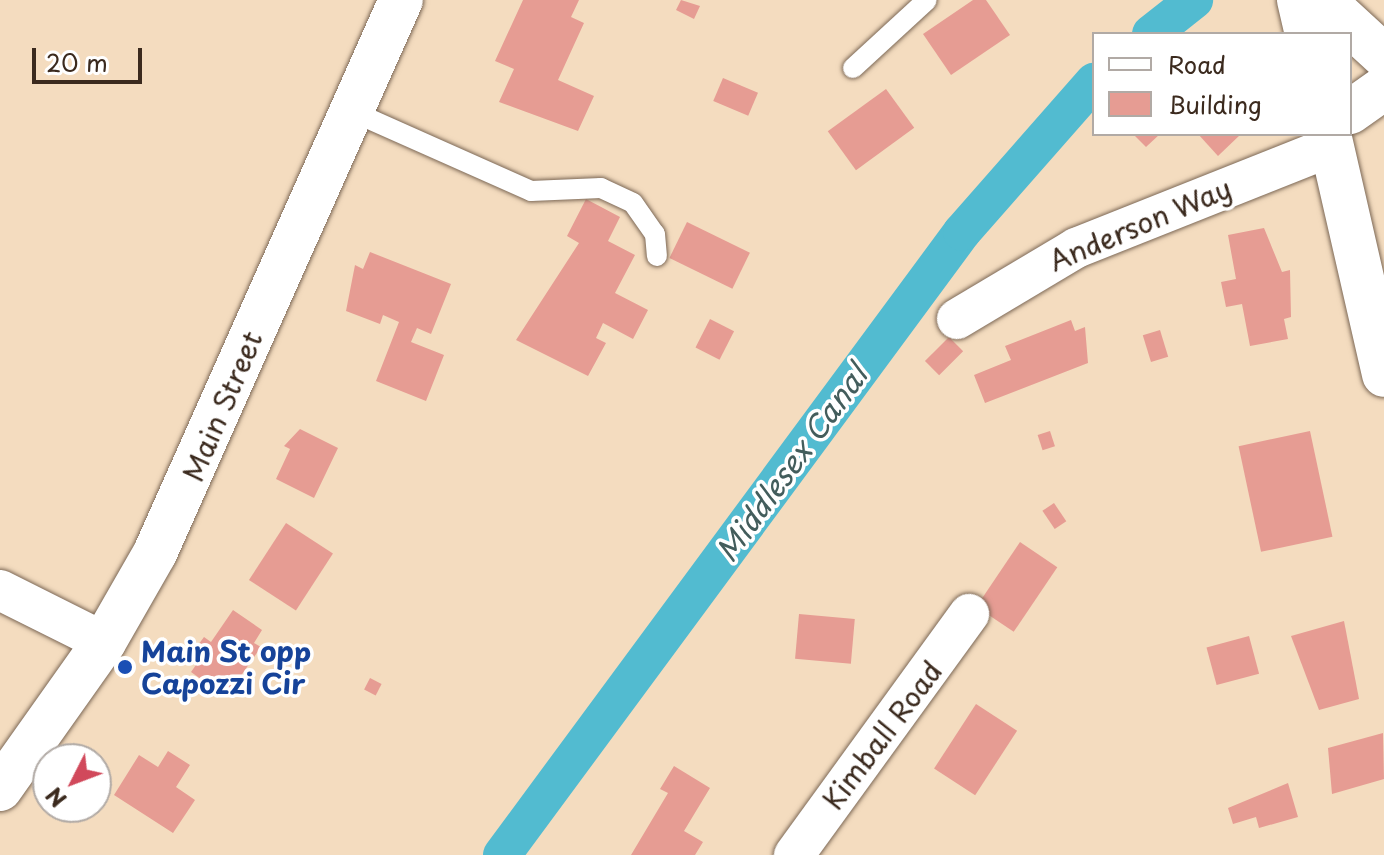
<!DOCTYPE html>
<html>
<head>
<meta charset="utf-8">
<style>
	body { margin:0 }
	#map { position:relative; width:1384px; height:855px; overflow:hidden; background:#f4dcbf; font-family:"Playpen Sans",sans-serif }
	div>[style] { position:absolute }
	.canal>* { height:38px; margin:-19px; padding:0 19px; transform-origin:19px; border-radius:19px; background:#52bbd0 }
	.building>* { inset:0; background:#e69c93; transform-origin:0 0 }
	.roads { filter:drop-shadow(0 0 2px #7c6856) drop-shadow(0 0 2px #7c6856) }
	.service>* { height:20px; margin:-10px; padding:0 10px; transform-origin:10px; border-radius:10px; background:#fff }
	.minor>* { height:40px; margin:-20px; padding:0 20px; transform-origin:20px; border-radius:20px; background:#fff }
	.tertiary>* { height:44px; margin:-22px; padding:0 22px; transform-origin:22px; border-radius:22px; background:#fff }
	.primary>* { height:44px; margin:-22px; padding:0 22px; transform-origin:22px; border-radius:22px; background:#fff }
	.dots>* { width:22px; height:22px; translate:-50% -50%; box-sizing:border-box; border:4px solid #fff; border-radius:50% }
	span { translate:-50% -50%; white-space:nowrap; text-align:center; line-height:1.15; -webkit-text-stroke:7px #fff; paint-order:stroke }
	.street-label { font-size:28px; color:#3b2a1e }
	.transit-label { font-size:28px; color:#164399; font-weight:700 }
	.left { translate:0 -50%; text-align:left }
	.water-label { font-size:30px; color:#435d5c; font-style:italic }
	.legend { position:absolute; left:1092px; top:32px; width:260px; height:104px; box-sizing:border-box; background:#fff; border:2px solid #b1aaa5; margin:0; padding:10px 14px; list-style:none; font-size:24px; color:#3b2a1e }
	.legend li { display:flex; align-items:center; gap:16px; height:40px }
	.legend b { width:40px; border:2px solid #b1aaa5 }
	.north { position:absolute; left:32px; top:743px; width:80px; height:80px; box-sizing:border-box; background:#fff; border:2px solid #b1aaa5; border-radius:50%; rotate:228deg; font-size:22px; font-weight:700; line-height:32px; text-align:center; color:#3b2a1e }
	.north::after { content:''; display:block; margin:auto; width:28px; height:36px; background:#d1495b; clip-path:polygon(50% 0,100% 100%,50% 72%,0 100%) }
	.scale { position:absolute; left:32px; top:48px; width:110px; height:36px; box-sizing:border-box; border:4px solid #3b2a1e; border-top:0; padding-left:10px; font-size:24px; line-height:28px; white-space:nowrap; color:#3b2a1e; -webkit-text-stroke:6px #fff; paint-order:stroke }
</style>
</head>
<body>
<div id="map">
	<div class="canal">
		<div style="left:1151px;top:34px;width:55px;rotate:-38.3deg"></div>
		<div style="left:502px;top:855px;width:774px;rotate:-53.56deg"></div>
		<div style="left:962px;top:232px;width:200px;rotate:-48.7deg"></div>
	</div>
	<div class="building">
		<div style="clip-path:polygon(523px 0,579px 0,571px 17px,584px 23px,558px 80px,594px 96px,578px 131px,499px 102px,514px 69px,495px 61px)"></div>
		<div style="clip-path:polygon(681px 0,700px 6px,694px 19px,676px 10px)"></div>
		<div style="clip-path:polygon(973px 0,986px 0,1010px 35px,951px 75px,923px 34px)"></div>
		<div style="left:723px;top:78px;width:38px;height:25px;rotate:23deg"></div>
		<div style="left:886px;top:89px;width:48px;height:72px;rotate:54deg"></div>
		<div style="clip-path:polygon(1133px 134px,1160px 134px,1146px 147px)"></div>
		<div style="clip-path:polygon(1198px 134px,1241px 134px,1218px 156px)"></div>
		<div style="clip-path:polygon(586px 199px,620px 217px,608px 241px,635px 255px,615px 293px,648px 310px,633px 339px,603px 323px,596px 338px,606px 343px,588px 376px,516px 340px,579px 243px,567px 236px)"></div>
		<div style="left:687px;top:222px;width:70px;height:40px;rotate:26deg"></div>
		<div style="clip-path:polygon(1264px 228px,1282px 272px,1290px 270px,1291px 317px,1284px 319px,1288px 339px,1250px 346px,1242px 304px,1226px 307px,1221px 282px,1236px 279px,1228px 235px)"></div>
		<div style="clip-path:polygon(370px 252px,451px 284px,431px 334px,417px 328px,411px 342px,444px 355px,426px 401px,376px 381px,399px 322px,383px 315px,380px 324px,346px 311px,355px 265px,363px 269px)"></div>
		<div style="left:710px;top:319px;width:27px;height:32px;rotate:27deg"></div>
		<div style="clip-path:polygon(1071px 320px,1075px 331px,1085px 327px,1088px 363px,985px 403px,974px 375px,1011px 360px,1005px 346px)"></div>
		<div style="left:1160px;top:330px;width:28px;height:18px;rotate:73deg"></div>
		<div style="left:949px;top:337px;width:20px;height:34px;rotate:45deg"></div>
		<div style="clip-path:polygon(300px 429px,338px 448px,314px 498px,276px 479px,290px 449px,284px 446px)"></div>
		<div style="left:1050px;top:431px;width:16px;height:13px;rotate:72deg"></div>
		<div style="left:1310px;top:431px;width:108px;height:73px;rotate:78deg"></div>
		<div style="left:1054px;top:503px;width:22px;height:14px;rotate:56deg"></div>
		<div style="left:286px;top:523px;width:56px;height:68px;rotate:33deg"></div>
		<div style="left:1020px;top:542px;width:45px;height:78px;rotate:34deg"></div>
		<div style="clip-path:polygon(233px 610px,262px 630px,254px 643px,261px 647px,226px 697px,191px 672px,203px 655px,195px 649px,204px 637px,211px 642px)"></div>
		<div style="left:799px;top:614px;width:56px;height:45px;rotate:5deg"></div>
		<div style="clip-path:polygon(1344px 621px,1359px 699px,1319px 710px,1291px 636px)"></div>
		<div style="left:1249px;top:636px;width:39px;height:44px;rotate:75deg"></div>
		<div style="left:370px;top:678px;width:13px;height:13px;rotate:27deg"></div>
		<div style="left:976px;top:704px;width:49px;height:77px;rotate:33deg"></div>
		<div style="clip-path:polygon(1383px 733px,1384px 779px,1332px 794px,1328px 748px)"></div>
		<div style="clip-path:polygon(168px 751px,190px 765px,176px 787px,195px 800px,173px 833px,114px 795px,139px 755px,158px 767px)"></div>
		<div style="clip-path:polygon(674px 766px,710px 788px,684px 831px,703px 842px,695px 855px,631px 855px,668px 793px,660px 789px)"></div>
		<div style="clip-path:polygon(1288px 783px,1298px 817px,1259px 828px,1256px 817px,1233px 824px,1228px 808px)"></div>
	</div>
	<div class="roads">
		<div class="service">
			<div style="left:853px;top:68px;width:100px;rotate:-42.6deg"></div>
			<div style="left:349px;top:110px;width:199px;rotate:24deg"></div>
			<div style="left:531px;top:191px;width:70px;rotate:-2.5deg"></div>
			<div style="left:601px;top:188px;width:35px;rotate:25deg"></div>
			<div style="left:633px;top:203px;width:38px;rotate:55deg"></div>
			<div style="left:655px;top:234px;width:22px;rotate:85deg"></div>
		</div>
		<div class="minor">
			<div style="left:957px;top:319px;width:139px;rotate:-30.8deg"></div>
			<div style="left:1076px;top:248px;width:276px;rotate:-21.7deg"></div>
			<div style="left:0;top:590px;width:116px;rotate:26.6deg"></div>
			<div style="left:794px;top:855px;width:298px;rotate:-54deg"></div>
		</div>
		<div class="tertiary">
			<div style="left:1299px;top:0;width:35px;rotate:77deg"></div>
			<div style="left:1323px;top:0;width:83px;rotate:42.6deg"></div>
			<div style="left:1350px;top:112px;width:42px;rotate:-35.2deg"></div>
			<div style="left:1329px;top:134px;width:247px;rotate:77.1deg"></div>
		</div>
		<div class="primary">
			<div style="left:0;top:789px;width:180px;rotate:-54.7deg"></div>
			<div style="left:104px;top:642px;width:103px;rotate:-60.2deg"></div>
			<div style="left:155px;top:553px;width:605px;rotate:-66.02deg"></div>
		</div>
	</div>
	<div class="dots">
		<div style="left:125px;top:667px;background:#1a4fb4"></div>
	</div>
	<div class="street-label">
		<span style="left:1140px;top:224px;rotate:-23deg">Anderson Way</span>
		<span style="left:222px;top:406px;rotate:-67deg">Main Street</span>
		<span style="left:882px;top:735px;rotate:-53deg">Kimball Road</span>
	</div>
	<div class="transit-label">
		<span class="left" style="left:141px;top:667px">Main St opp<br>Capozzi Cir</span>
	</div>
	<div class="water-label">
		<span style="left:791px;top:463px;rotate:-54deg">Middlesex Canal</span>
	</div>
	<ul class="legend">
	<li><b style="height:10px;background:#fff"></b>Road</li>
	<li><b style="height:22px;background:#e69c93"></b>Building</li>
	</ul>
	<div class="north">N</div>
	<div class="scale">20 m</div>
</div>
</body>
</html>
